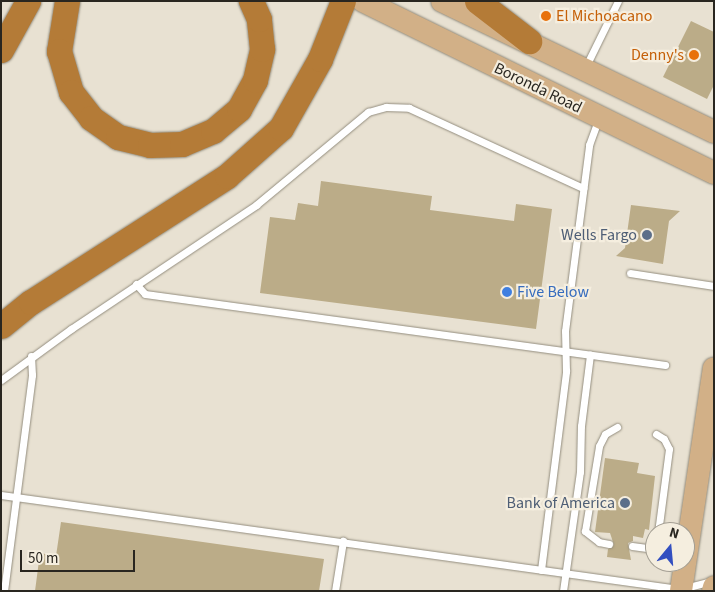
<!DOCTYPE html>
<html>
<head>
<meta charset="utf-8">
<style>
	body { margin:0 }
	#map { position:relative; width:715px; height:592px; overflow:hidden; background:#e8e1d2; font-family:"Source Sans 3",sans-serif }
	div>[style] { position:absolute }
	.building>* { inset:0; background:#bbac88 }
	.roads { filter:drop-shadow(0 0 1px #938d7e) drop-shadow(0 0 1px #938d7e) }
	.lane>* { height:7px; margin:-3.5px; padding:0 3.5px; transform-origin:3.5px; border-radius:3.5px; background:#fff }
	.primary>* { height:22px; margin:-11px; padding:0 11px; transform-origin:11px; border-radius:11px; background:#d2b087 }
	.highway>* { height:25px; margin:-12.5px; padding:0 12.5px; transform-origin:12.5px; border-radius:12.5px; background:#b47b37 }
	.dots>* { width:14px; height:14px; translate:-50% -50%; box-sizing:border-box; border:2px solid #f5eedf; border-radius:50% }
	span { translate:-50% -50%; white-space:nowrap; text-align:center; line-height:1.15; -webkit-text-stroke:4.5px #f5eedf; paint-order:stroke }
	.food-label { font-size:16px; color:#c56008 }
	.left { translate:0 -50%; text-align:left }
	.right { translate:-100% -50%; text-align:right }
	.street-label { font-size:16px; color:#292620 }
	.service-label { font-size:16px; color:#4e5e75 }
	.shop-label { font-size:16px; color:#366cbe }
	.frame { position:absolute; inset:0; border:2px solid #292620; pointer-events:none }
	.north { position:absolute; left:645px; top:522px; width:50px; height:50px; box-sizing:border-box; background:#f5eedf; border:1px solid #a39e93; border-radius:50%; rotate:17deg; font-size:14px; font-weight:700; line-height:20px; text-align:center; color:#292620 }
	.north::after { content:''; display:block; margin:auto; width:18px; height:22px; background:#334fc0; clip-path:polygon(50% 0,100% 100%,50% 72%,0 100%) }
	.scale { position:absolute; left:20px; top:550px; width:115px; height:22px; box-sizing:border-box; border:2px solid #292620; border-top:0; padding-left:6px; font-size:15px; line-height:18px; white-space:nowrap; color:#292620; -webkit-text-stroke:4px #f5eedf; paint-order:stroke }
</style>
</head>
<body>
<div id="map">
	<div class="building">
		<div style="clip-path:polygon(691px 21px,714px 32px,714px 85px,707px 99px,663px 77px)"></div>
		<div style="clip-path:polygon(321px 181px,432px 196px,430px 210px,514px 221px,516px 204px,552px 209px,536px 329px,260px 293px,270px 217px,295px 220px,298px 203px,318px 206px)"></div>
		<div style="clip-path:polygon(631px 205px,680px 211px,669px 221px,663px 264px,616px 256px,625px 248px)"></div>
		<div style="clip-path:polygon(605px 458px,639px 463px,637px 473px,655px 476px,649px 530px,645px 529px,643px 538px,633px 536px,633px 541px,628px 543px,631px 560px,607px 557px,608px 549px,614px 545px,610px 533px,595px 532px)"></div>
		<div style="clip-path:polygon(61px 522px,324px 559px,319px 591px,35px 591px,40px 553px,56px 556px)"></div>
	</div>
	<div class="roads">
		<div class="lane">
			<div style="left:586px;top:66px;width:72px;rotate:-63.8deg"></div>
			<div style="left:630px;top:273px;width:85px;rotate:8.8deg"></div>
			<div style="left:136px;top:284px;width:13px;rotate:48deg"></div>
			<div style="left:145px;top:294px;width:525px;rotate:7.77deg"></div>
			<div style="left:1px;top:380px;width:87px;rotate:-36.1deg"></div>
			<div style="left:71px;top:329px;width:223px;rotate:-33.8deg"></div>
			<div style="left:256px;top:205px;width:146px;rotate:-39.7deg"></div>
			<div style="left:368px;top:112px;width:19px;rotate:-16deg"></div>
			<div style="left:386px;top:107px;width:23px;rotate:2deg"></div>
			<div style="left:409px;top:108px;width:192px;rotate:24.7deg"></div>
			<div style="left:656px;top:434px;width:9px;rotate:32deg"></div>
			<div style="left:664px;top:439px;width:11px;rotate:63deg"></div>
			<div style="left:669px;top:449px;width:84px;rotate:97.5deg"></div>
			<div style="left:1px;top:495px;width:684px;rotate:7.89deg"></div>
			<div style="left:609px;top:544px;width:10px;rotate:-169deg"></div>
			<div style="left:599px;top:542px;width:18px;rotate:-142deg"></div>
			<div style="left:585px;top:531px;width:86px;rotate:-80.6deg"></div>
			<div style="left:599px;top:446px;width:13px;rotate:-63deg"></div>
			<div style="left:605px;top:434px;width:14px;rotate:-30deg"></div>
			<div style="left:632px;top:546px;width:15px;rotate:8deg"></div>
			<div style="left:647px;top:548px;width:11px;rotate:-45deg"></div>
			<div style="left:541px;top:570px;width:201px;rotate:-82.8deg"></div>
			<div style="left:566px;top:371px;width:40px;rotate:-91.4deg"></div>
			<div style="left:565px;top:331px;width:188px;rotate:-82.6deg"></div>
			<div style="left:589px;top:145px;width:27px;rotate:-70deg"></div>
			<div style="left:685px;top:588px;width:27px;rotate:-15deg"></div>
			<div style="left:4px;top:591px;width:218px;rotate:-82.6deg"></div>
			<div style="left:32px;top:375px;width:19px;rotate:-93deg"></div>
			<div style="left:335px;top:591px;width:51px;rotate:-80.9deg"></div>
			<div style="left:563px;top:591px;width:120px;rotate:-81.9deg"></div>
			<div style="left:580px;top:472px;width:46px;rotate:-88.8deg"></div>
			<div style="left:581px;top:426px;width:72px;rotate:-82.8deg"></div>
		</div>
		<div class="primary">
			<div style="left:363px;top:1px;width:391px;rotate:26.1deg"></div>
			<div style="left:442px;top:1px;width:302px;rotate:25.7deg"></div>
			<div style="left:681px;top:591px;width:225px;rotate:-81.6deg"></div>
			<div style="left:713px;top:591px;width:4px;rotate:-76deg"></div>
		</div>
		<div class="highway">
			<div style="left:67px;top:1px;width:51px;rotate:99.1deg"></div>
			<div style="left:59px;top:51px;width:43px;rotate:73.7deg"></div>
			<div style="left:71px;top:92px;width:33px;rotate:52deg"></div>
			<div style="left:91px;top:118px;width:33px;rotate:35deg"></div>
			<div style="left:118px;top:137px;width:33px;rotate:14deg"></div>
			<div style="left:150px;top:145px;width:32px;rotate:-2deg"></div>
			<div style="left:182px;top:144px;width:34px;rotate:-23deg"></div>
			<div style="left:213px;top:131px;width:34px;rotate:-40deg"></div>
			<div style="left:239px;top:109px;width:33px;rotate:-61deg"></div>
			<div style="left:255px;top:80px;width:32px;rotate:-77deg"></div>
			<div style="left:262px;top:49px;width:30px;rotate:-96deg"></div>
			<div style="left:259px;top:19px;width:20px;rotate:-114deg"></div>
			<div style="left:477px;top:1px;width:66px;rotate:37.6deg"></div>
			<div style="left:1px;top:50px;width:56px;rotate:-61.1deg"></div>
			<div style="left:1px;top:326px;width:38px;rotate:-39deg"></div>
			<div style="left:31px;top:302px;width:233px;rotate:-32.7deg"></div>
			<div style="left:227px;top:176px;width:72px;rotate:-41.6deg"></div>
			<div style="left:281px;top:128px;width:79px;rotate:-60.5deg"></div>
			<div style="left:320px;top:59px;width:62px;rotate:-68.4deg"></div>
		</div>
	</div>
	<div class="dots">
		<div style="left:546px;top:16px;background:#e8710a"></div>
		<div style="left:694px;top:55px;background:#e8710a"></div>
		<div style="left:647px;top:235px;background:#5c6f8a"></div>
		<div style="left:507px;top:292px;background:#3f7fe0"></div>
		<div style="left:625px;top:503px;background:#5c6f8a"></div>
	</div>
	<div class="food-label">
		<span class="left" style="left:556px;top:16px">El Michoacano</span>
		<span class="right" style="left:684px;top:55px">Denny's</span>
	</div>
	<div class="street-label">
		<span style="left:538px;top:88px;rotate:26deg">Boronda Road</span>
	</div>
	<div class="service-label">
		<span class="right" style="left:637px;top:235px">Wells Fargo</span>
		<span class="right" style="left:615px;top:503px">Bank of America</span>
	</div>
	<div class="shop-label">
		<span class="left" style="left:517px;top:292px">Five Below</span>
	</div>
	<div class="frame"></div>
	<div class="north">N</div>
	<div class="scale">50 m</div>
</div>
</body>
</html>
